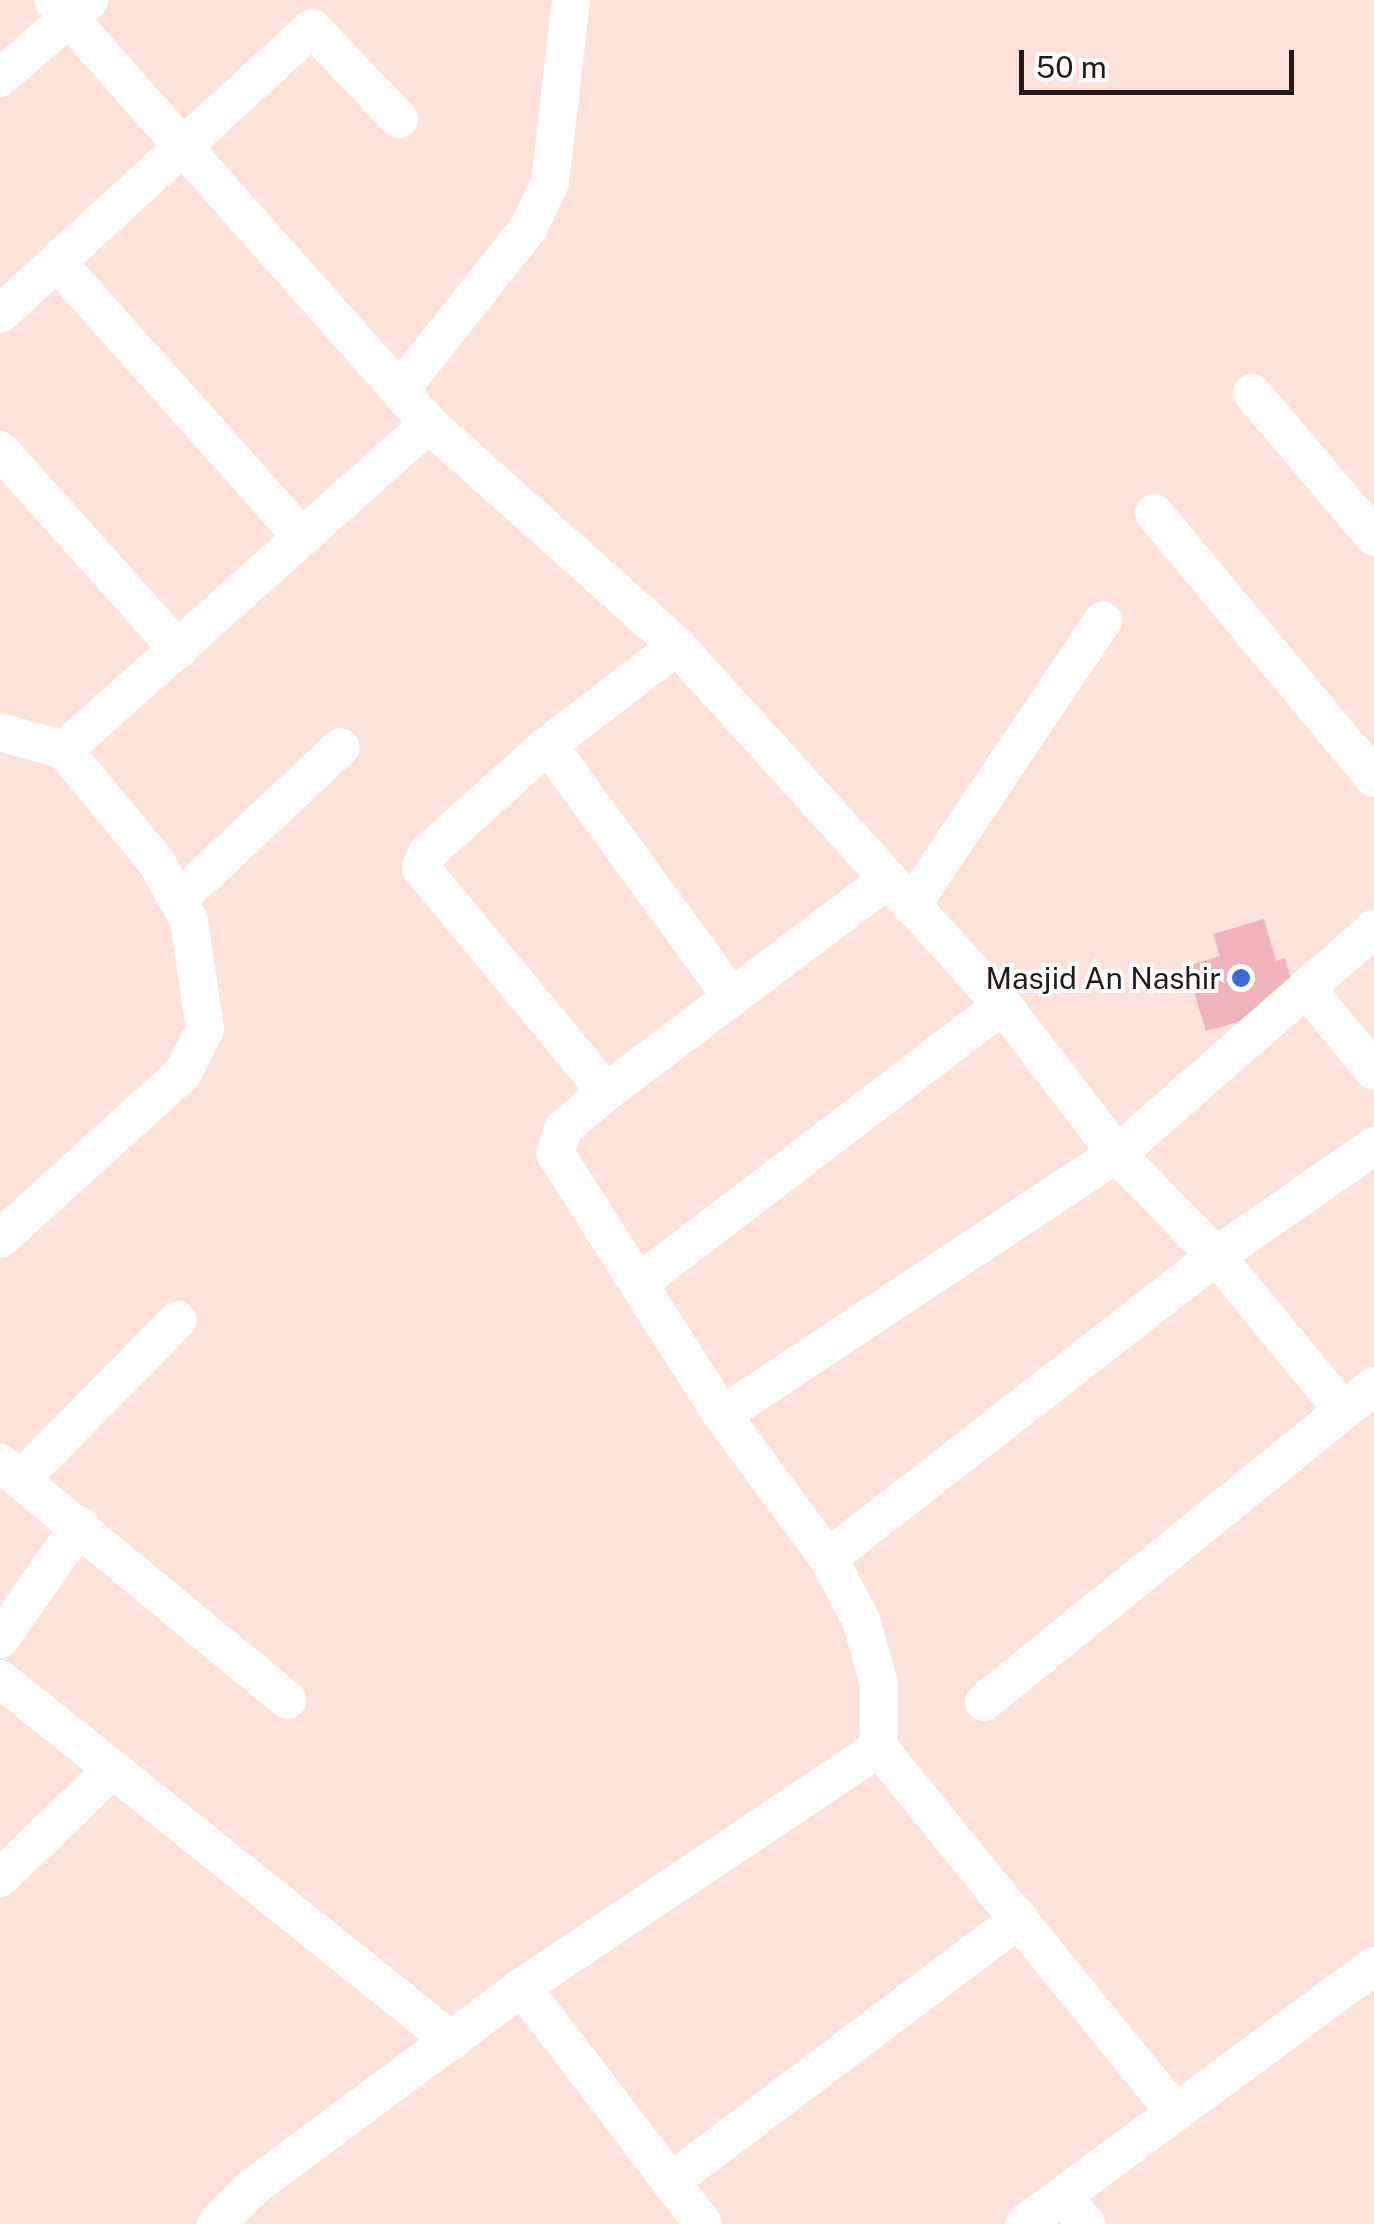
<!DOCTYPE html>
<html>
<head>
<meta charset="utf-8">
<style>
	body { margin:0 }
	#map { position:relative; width:1374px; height:2224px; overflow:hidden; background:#fce2d9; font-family:"Public Sans",sans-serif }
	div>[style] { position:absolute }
	.building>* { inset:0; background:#f1b4ba }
	.minor>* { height:38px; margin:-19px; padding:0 19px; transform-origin:19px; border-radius:19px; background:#fff }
	.dots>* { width:28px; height:28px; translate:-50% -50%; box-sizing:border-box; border:5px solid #fff; border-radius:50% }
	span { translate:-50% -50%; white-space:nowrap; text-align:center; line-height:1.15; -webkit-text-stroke:8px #fff; paint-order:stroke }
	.poi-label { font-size:30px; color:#251a16 }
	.right { translate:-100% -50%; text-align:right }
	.scale { position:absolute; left:1019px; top:50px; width:275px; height:45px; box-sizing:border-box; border:5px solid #251a16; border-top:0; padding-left:12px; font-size:30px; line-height:35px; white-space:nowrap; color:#251a16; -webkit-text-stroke:8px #fff; paint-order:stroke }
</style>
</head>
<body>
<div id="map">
	<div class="building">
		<div style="clip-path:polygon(1264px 919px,1276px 961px,1285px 958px,1295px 991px,1273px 1012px,1206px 1031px,1186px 966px,1220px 956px,1213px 934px)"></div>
	</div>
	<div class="minor">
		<div style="left:53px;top:0;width:567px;rotate:48.43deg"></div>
		<div style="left:429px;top:424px;width:333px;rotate:41.8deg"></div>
		<div style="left:677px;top:646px;width:485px;rotate:47.8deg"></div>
		<div style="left:1003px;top:1005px;width:188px;rotate:52.6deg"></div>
		<div style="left:1117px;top:1154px;width:142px;rotate:45.9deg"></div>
		<div style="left:1216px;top:1256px;width:198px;rotate:50.5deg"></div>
		<div style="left:0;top:78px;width:118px;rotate:-41.2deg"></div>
		<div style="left:57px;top:262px;width:364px;rotate:48.3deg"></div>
		<div style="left:0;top:314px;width:423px;rotate:-42.5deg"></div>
		<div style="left:312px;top:28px;width:126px;rotate:46.3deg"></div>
		<div style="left:400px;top:390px;width:208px;rotate:-51.6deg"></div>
		<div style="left:529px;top:227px;width:50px;rotate:-65deg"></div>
		<div style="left:550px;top:182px;width:183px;rotate:-83.4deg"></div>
		<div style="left:1252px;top:393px;width:189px;rotate:49.7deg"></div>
		<div style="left:0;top:450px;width:268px;rotate:48.2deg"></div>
		<div style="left:1154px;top:513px;width:344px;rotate:50.3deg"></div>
		<div style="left:677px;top:646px;width:163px;rotate:142.5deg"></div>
		<div style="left:548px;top:745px;width:309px;rotate:53.9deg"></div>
		<div style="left:0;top:732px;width:66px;rotate:15.7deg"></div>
		<div style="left:64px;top:750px;width:146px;rotate:50.5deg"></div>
		<div style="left:157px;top:863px;width:66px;rotate:61.1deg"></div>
		<div style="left:189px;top:921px;width:109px;rotate:81.6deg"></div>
		<div style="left:205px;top:1029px;width:49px;rotate:116.6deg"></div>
		<div style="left:183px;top:1073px;width:247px;rotate:137.8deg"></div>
		<div style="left:548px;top:745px;width:162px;rotate:138.2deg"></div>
		<div style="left:427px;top:853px;width:16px;rotate:112deg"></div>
		<div style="left:421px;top:868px;width:291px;rotate:50.4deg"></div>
		<div style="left:606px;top:1092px;width:57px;rotate:139.3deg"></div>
		<div style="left:563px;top:1129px;width:25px;rotate:108deg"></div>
		<div style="left:555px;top:1153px;width:311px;rotate:57.5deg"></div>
		<div style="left:722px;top:1415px;width:178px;rotate:53.5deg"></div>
		<div style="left:64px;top:750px;width:489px;rotate:-41.8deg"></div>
		<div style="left:181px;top:897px;width:219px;rotate:-43.2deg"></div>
		<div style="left:911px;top:906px;width:344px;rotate:-56.1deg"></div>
		<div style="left:1306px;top:988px;width:107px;rotate:50.7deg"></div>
		<div style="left:606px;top:1092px;width:352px;rotate:-37deg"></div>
		<div style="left:639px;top:1283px;width:458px;rotate:-37.4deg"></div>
		<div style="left:722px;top:1415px;width:473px;rotate:-33.5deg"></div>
		<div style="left:1117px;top:1154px;width:342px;rotate:-41.2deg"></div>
		<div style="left:0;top:1463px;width:372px;rotate:39.5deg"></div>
		<div style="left:21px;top:1479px;width:223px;rotate:-45.4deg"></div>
		<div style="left:0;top:1639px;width:139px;rotate:-54.9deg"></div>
		<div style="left:0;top:1679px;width:579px;rotate:38.69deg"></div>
		<div style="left:984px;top:1702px;width:502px;rotate:-39.02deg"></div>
		<div style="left:879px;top:1748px;width:64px;rotate:-90deg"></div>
		<div style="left:879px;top:1684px;width:66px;rotate:-105.7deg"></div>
		<div style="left:861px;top:1620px;width:70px;rotate:-118deg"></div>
		<div style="left:828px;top:1558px;width:492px;rotate:-37.9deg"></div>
		<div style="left:1216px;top:1256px;width:193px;rotate:-34.8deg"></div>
		<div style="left:0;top:1878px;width:156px;rotate:-44deg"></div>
		<div style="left:522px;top:1987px;width:298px;rotate:52.6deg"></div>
		<div style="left:670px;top:2182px;width:438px;rotate:-37deg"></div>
		<div style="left:1062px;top:2196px;width:37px;rotate:49deg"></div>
		<div style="left:216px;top:2224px;width:52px;rotate:-45deg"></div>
		<div style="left:253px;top:2187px;width:335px;rotate:-36.6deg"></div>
		<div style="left:522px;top:1987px;width:430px;rotate:-33.8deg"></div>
		<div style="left:879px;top:1748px;width:468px;rotate:50.9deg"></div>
		<div style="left:1024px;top:2224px;width:435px;rotate:-36.4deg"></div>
	</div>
	<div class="dots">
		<div style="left:1241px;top:978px;background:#3f6adb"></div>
	</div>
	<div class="poi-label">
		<span class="right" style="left:1221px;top:978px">Masjid An Nashir</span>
	</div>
	<div class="scale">50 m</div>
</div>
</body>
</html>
